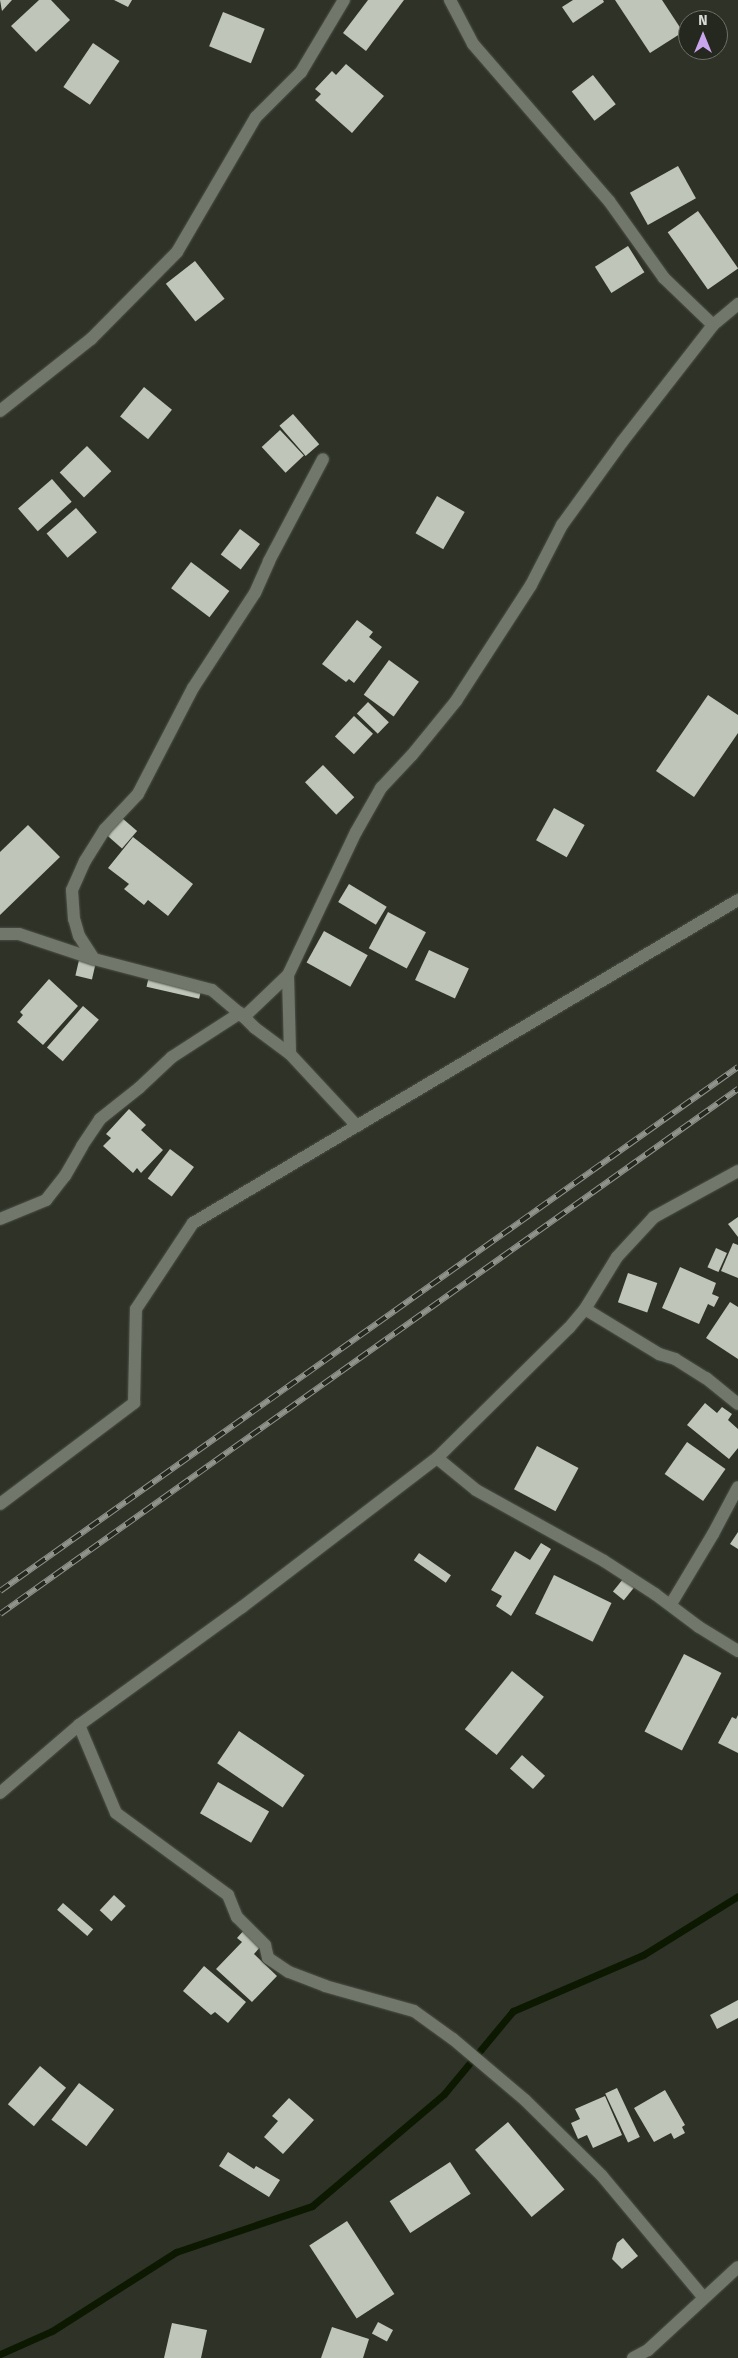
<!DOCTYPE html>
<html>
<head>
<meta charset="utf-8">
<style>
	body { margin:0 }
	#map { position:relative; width:738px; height:2358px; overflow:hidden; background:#2e3227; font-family:"Fira Sans",sans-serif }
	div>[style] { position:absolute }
	.stream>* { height:7px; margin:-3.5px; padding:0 3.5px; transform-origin:3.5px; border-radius:3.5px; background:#0d1800 }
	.building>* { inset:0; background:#bfc5b8; transform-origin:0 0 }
	.roads { filter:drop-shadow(0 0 1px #4c5047) drop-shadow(0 0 1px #4c5047) }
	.minor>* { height:12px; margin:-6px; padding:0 6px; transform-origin:6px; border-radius:6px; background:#72776b }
	.rail>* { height:5.5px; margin-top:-2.75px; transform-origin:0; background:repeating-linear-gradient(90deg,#24281e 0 11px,#90938b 0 22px); box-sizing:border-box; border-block:1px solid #90938b }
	span { translate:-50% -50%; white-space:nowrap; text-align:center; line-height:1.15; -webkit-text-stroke:5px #24281e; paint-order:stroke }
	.north { position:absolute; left:678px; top:10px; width:50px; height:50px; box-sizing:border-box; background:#24281e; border:1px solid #6c7067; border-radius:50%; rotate:0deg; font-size:14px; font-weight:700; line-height:20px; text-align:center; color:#d8dbd5 }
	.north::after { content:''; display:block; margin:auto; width:18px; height:22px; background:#c9a5ee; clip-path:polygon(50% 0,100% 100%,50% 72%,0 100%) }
</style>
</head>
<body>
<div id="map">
	<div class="stream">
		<div style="left:0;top:2354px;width:57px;rotate:-23.9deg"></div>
		<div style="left:52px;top:2331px;width:147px;rotate:-32.5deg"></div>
		<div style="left:176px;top:2252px;width:144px;rotate:-18.7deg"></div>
		<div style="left:312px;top:2206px;width:173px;rotate:-40.3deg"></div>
		<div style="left:444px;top:2094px;width:108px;rotate:-50.3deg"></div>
		<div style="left:513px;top:2011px;width:142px;rotate:-23.3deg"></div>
		<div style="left:643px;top:1955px;width:112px;rotate:-31.8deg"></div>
	</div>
	<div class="building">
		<div style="clip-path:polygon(0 0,12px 0,2px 11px)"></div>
		<div style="clip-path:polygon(39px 0,51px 0,70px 20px,36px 52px,11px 26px)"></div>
		<div style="clip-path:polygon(114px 0,132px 0,128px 7px)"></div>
		<div style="clip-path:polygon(368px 0,404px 0,366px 51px,343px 33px)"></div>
		<div style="clip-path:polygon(573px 0,603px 0,604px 2px,573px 23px,562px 7px)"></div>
		<div style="clip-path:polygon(615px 0,662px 0,683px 32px,650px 53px)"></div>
		<div style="left:223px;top:12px;width:45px;height:37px;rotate:22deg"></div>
		<div style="left:93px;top:43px;width:32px;height:53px;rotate:34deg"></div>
		<div style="clip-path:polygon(346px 64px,384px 96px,352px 133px,315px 100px,321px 94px,315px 89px,332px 71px,336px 75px)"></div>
		<div style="left:593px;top:75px;width:37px;height:27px;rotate:52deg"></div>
		<div style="left:678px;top:166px;width:37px;height:55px;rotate:61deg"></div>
		<div style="left:698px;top:211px;width:70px;height:37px;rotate:55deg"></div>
		<div style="left:628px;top:246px;width:31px;height:39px;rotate:58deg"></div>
		<div style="left:195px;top:261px;width:48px;height:37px;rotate:52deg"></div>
		<div style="left:144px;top:387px;width:36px;height:38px;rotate:39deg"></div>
		<div style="left:293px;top:414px;width:40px;height:18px;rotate:49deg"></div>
		<div style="left:280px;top:430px;width:35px;height:25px;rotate:47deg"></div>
		<div style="left:87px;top:446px;width:35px;height:38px;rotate:46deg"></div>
		<div style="left:52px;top:479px;width:30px;height:45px;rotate:49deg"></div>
		<div style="left:437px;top:496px;width:32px;height:43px;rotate:30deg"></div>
		<div style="left:76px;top:508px;width:32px;height:39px;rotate:49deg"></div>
		<div style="left:240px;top:529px;width:25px;height:32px;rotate:37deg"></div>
		<div style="left:191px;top:562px;width:48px;height:33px;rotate:37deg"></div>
		<div style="clip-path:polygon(357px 620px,373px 632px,369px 637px,382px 647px,354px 683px,349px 679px,346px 682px,322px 664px)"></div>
		<div style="left:389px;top:660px;width:37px;height:43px;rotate:36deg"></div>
		<div style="clip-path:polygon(708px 695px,738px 715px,738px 733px,694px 797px,656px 771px)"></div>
		<div style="left:368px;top:702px;width:29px;height:16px;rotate:44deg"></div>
		<div style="left:354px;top:716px;width:26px;height:28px;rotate:43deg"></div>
		<div style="left:323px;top:765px;width:45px;height:25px;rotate:46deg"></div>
		<div style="left:554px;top:808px;width:35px;height:37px;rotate:29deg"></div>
		<div style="left:122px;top:818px;width:20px;height:23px;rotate:41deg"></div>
		<div style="clip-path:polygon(28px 825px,60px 857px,0 915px,0 852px)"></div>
		<div style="clip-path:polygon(133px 837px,193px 884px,168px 916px,148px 900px,144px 905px,124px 889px,129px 884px,108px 868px)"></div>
		<div style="left:349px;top:884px;width:44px;height:21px;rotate:31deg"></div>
		<div style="left:388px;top:912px;width:43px;height:41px;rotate:28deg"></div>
		<div style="left:324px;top:931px;width:50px;height:36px;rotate:29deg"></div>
		<div style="left:429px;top:950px;width:44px;height:33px;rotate:25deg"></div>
		<div style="left:79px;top:960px;width:17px;height:16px;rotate:13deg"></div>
		<div style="left:149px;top:976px;width:54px;height:11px;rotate:13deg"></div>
		<div style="clip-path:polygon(49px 979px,78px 1006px,43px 1045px,17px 1022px,23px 1015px,20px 1012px)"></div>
		<div style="left:83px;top:1006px;width:21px;height:55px;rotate:41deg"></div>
		<div style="clip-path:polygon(129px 1109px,146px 1125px,141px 1130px,163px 1150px,141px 1173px,137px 1168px,133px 1173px,103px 1146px,111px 1138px,106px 1134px)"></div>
		<div style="left:170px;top:1149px;width:30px;height:37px;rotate:37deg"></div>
		<div style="clip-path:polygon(738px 1217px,738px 1237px,728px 1224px)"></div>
		<div style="clip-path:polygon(733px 1243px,738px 1245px,738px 1278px,721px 1271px)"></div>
		<div style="left:716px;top:1248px;width:12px;height:21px;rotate:24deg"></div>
		<div style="clip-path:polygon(680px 1267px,716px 1283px,712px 1294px,719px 1297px,714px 1307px,708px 1304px,699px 1324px,662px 1308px)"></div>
		<div style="left:628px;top:1273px;width:31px;height:31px;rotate:19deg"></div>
		<div style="clip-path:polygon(730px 1302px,738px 1307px,738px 1359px,706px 1338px)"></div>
		<div style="clip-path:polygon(705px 1403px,717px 1413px,722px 1407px,732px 1414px,728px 1420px,738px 1429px,738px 1448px,729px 1459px,687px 1425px)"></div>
		<div style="left:687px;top:1442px;width:47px;height:39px;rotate:35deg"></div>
		<div style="left:537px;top:1446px;width:47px;height:49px;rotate:28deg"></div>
		<div style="clip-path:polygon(738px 1532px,738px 1549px,730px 1544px)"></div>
		<div style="clip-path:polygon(541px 1543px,551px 1549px,511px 1616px,496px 1606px,502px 1596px,491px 1590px,515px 1551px,530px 1560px)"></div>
		<div style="left:419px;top:1553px;width:39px;height:9px;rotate:35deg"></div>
		<div style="left:554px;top:1575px;width:64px;height:43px;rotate:26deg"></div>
		<div style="left:623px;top:1579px;width:14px;height:16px;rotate:39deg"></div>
		<div style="left:684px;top:1654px;width:42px;height:87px;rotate:27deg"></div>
		<div style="left:512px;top:1671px;width:41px;height:75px;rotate:39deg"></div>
		<div style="clip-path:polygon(738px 1715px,738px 1753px,718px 1743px,732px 1717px,736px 1719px)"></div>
		<div style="left:239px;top:1731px;width:79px;height:39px;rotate:34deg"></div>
		<div style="left:522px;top:1755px;width:31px;height:18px;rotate:42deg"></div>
		<div style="left:218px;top:1782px;width:59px;height:36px;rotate:30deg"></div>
		<div style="left:114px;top:1895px;width:16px;height:21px;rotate:43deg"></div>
		<div style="left:63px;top:1903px;width:40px;height:9px;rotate:41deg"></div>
		<div style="clip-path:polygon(245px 1929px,262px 1945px,254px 1954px,277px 1976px,252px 2002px,216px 1969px,242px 1942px,237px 1938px)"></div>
		<div style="clip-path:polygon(204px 1966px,246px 2002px,228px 2023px,215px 2012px,211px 2015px,183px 1991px)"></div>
		<div style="clip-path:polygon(738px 2000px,738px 2018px,717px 2029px,710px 2015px)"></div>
		<div style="left:40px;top:2066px;width:34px;height:50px;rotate:40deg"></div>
		<div style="left:79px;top:2083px;width:44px;height:46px;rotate:37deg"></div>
		<div style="left:617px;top:2088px;width:54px;height:13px;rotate:65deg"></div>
		<div style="clip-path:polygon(665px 2090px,685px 2125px,682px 2127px,685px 2133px,674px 2139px,671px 2133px,654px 2142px,634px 2108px)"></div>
		<div style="clip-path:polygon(605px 2096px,622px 2135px,593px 2148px,587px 2135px,578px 2139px,571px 2123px,580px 2119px,575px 2109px)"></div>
		<div style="clip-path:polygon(289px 2098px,314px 2120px,283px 2154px,264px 2137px,278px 2121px,272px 2116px)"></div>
		<div style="left:508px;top:2122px;width:88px;height:43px;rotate:50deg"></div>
		<div style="clip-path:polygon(228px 2152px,254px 2169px,256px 2166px,280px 2180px,269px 2197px,219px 2166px)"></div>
		<div style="left:450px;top:2162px;width:38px;height:72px;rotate:57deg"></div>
		<div style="left:347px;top:2221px;width:87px;height:45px;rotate:57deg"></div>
		<div style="clip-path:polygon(623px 2238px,638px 2256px,622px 2269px,612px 2259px,617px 2243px)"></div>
		<div style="left:378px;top:2322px;width:17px;height:13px;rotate:28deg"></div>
		<div style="clip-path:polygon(172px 2323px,207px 2330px,201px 2358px,164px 2358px)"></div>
		<div style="clip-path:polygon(332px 2327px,369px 2339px,363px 2358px,321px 2358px)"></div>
	</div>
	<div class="roads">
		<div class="minor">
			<div style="left:450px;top:0;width:50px;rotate:62.4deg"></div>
			<div style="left:473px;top:44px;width:208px;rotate:49.1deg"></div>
			<div style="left:609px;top:201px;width:95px;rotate:54.5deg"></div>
			<div style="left:664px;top:278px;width:68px;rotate:43.8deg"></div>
			<div style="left:0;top:411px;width:116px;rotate:-38.4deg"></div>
			<div style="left:91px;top:339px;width:122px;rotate:-45.3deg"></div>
			<div style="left:177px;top:252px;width:156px;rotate:-59.7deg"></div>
			<div style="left:256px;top:117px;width:64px;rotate:-45deg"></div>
			<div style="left:301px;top:72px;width:84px;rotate:-59.2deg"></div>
			<div style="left:0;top:934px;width:19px"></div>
			<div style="left:19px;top:934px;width:79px;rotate:18.4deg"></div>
			<div style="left:94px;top:959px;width:122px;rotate:14.7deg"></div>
			<div style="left:212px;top:990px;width:42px;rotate:40.2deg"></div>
			<div style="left:94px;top:959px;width:27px;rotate:-123deg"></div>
			<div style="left:79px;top:936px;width:18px;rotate:-106deg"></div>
			<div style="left:74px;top:919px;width:29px;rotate:-94deg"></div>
			<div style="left:72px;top:890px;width:32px;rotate:-66deg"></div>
			<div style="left:85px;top:861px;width:38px;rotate:-58deg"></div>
			<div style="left:105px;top:829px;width:48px;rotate:-46.7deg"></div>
			<div style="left:138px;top:794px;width:119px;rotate:-62.6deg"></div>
			<div style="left:193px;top:688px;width:113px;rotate:-56.9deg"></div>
			<div style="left:255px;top:593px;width:35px;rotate:-66deg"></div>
			<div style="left:269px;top:561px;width:115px;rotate:-62.1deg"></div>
			<div style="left:288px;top:975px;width:79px;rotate:88.5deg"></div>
			<div style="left:357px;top:1126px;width:98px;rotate:-132.9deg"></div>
			<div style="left:290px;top:1054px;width:44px;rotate:-143.4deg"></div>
			<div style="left:255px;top:1028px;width:16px;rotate:-135deg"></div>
			<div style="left:244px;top:1017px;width:61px;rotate:-43.7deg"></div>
			<div style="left:288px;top:975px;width:158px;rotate:-64.6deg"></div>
			<div style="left:356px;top:832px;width:51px;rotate:-60.4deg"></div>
			<div style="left:381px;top:788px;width:45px;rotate:-46.8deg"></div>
			<div style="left:412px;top:755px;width:70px;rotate:-50.8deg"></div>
			<div style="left:456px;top:701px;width:138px;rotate:-57.1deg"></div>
			<div style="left:531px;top:585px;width:68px;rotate:-62.7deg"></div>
			<div style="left:562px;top:525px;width:102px;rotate:-54.1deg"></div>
			<div style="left:622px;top:442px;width:148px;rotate:-52.1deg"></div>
			<div style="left:713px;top:325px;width:33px;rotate:-40deg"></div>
			<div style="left:0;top:1219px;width:50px;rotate:-22.4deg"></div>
			<div style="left:46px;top:1200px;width:31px;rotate:-52deg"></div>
			<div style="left:65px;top:1176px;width:34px;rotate:-60deg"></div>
			<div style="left:82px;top:1146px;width:32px;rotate:-56deg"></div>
			<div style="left:100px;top:1119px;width:50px;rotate:-38.5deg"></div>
			<div style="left:139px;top:1088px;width:45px;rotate:-43.2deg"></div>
			<div style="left:172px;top:1057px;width:81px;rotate:-32.9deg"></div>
			<div style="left:585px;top:1309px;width:87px;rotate:31.3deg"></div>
			<div style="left:659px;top:1354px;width:17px;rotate:17deg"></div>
			<div style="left:675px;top:1359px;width:36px;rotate:32deg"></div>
			<div style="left:706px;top:1378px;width:41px;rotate:39.1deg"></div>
			<div style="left:437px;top:1458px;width:50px;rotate:39.4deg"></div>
			<div style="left:476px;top:1490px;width:146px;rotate:29deg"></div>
			<div style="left:604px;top:1561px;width:61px;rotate:32.9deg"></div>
			<div style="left:655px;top:1594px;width:55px;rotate:36.9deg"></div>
			<div style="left:699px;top:1627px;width:46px;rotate:31.6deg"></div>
			<div style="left:0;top:1504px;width:168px;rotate:-37deg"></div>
			<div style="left:134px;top:1403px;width:94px;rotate:-88.8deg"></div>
			<div style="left:136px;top:1309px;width:103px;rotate:-56.5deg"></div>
			<div style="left:193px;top:1223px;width:634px;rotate:-30.65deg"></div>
			<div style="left:671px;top:1604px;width:82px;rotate:-59deg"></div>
			<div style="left:713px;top:1534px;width:53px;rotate:-62deg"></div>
			<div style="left:79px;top:1725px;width:95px;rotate:67.2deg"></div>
			<div style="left:116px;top:1813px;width:139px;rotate:36.2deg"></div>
			<div style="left:228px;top:1895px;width:24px;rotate:68deg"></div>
			<div style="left:237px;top:1917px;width:40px;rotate:45deg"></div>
			<div style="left:265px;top:1945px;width:13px;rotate:77deg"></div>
			<div style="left:268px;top:1958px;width:25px;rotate:34deg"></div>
			<div style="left:289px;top:1972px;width:39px;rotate:21deg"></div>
			<div style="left:325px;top:1986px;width:92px;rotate:15.7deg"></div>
			<div style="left:414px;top:2011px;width:48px;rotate:35.7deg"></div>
			<div style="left:453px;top:2039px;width:94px;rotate:40.3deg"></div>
			<div style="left:525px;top:2100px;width:108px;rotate:44.6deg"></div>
			<div style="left:602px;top:2176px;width:159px;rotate:50.1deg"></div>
			<div style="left:0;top:1793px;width:104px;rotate:-40.7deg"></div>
			<div style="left:79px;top:1725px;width:201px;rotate:-35.9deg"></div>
			<div style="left:242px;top:1607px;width:245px;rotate:-37.4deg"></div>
			<div style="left:437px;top:1458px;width:185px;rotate:-44.6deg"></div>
			<div style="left:569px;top:1328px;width:25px;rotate:-50deg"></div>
			<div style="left:585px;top:1309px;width:61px;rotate:-58.4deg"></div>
			<div style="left:617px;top:1257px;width:54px;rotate:-47.2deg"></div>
			<div style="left:654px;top:1217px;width:96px;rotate:-28.7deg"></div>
			<div style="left:633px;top:2358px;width:17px;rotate:-28deg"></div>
			<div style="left:648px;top:2350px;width:122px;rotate:-42.7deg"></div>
		</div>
	</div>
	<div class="rail">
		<div style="left:0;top:1591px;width:905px;rotate:-35.38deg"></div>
		<div style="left:0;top:1614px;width:906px;rotate:-35.43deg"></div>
	</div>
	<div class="north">N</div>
</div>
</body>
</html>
